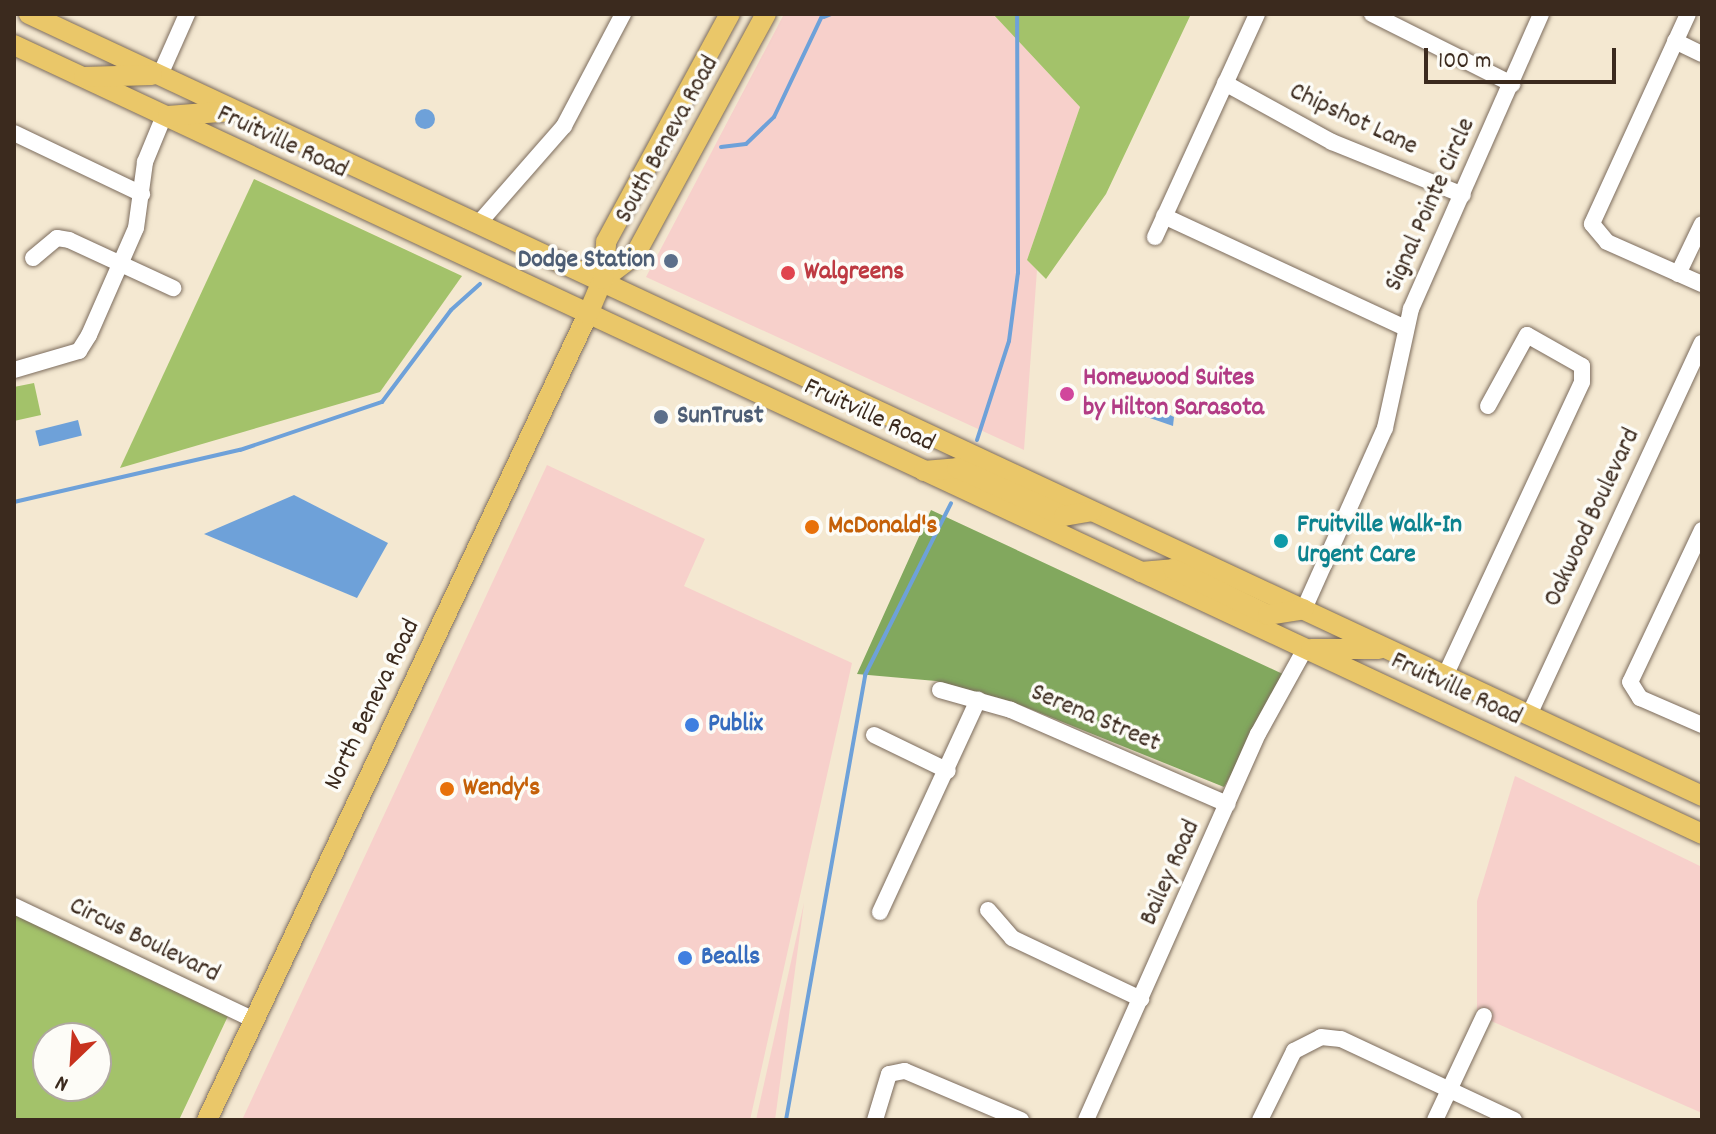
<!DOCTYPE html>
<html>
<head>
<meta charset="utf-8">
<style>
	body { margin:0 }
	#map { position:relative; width:1716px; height:1134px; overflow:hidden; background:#f4e8d1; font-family:Dekko,sans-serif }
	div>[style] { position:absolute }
	.built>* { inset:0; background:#f7d0cb }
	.green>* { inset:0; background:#a3c26a }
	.forest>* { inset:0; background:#82a85e }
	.water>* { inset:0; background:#6ea1d9; transform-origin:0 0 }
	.round { border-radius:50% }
	.stream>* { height:4px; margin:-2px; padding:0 2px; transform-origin:2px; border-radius:2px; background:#6ea1d9 }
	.roads { filter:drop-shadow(0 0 2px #7c6c5d) drop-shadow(0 0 2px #7c6c5d) }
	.minor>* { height:16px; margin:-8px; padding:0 8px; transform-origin:8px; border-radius:8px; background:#fff }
	.major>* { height:20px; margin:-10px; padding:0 10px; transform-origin:10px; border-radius:10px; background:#eac769 }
	.dots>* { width:22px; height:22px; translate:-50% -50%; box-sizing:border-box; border:4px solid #fdfcf7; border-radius:50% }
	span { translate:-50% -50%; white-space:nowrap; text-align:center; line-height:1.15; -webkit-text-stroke:7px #fdfcf7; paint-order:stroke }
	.street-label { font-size:26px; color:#3b2a1e }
	.service-label { font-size:26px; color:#4e5e75; font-weight:700 }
	.right { translate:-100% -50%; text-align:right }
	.left { translate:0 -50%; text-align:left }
	.health-label { font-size:26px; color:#be3a42; font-weight:700 }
	.hotel-label { font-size:26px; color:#b23c85; font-weight:700 }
	.culture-label { font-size:26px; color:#0d838f; font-weight:700 }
	.food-label { font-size:26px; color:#c56008; font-weight:700 }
	.shop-label { font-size:26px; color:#366cbe; font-weight:700 }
	.frame { position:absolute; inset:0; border:16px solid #3b2a1e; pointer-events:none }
	.north { position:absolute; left:32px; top:1022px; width:80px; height:80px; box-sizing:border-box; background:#fdfcf7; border:2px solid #afa8a0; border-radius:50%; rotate:205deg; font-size:22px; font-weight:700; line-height:32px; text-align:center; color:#3b2a1e }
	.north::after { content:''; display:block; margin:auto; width:28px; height:36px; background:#c8321e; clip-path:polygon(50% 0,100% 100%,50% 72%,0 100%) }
	.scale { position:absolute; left:1424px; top:48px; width:192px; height:36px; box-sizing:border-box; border:4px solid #3b2a1e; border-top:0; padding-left:10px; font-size:24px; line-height:28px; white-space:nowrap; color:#3b2a1e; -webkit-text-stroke:6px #fdfcf7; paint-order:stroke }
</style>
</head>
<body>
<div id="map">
	<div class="built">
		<div style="clip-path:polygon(784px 14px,993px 14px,1080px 107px,1027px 260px,1037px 270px,1024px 450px,646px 277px)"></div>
		<div style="clip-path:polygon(547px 465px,705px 539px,684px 586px,852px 663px,750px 1120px,242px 1120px)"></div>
		<div style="clip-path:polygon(1515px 776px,1702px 867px,1702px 1113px,1489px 1020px,1493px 1012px,1481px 1007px,1477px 1014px,1477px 901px)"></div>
		<div style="clip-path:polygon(804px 903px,775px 1120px,756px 1120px)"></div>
	</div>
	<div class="green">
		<div style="clip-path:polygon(993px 14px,1191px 14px,1106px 194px,1046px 279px,1027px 260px,1080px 107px)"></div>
		<div style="clip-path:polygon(254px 179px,462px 276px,380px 392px,120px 468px)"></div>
		<div style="clip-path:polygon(34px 383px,41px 415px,14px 421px,14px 387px)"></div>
		<div style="clip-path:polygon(evenodd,14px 914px,228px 1016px,179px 1120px,14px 1120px,14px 914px,48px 1038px,96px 1038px,96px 1086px,48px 1086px,48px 1038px)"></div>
	</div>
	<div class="forest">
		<div style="clip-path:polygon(931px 510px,1287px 676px,1224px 787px,1013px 702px,936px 681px,857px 674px)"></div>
	</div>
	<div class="water">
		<div class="round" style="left:415px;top:109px;width:20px;height:20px"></div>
		<div style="clip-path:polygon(1152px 406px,1174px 417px,1173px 426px,1144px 416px)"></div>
		<div style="left:78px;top:420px;width:16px;height:44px;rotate:76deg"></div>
		<div style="clip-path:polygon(294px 495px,388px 543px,357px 598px,204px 534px)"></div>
	</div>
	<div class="stream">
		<div style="left:824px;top:17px;width:8px;rotate:-23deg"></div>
		<div style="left:721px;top:147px;width:25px;rotate:-7deg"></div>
		<div style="left:746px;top:144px;width:39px;rotate:-44deg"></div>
		<div style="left:774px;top:117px;width:114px;rotate:-64.6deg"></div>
		<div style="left:977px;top:440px;width:104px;rotate:-72.1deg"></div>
		<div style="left:1009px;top:341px;width:69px;rotate:-82.5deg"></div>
		<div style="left:1018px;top:273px;width:259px;rotate:-90.2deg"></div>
		<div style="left:14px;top:502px;width:232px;rotate:-13deg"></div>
		<div style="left:240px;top:450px;width:150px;rotate:-18.7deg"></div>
		<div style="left:382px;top:402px;width:115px;rotate:-53.1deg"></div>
		<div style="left:451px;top:310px;width:39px;rotate:-42deg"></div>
		<div style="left:786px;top:1120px;width:452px;rotate:-79.9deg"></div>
		<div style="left:865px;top:675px;width:192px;rotate:-63.4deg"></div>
	</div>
	<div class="roads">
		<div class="minor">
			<div style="left:1372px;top:14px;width:157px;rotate:26.6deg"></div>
			<div style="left:1688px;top:14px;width:231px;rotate:114.6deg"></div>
			<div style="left:1592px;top:224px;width:23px;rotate:50deg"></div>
			<div style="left:1607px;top:242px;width:104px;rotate:23.9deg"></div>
			<div style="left:1675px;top:41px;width:30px;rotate:26deg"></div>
			<div style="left:160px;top:75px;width:67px;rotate:-66.1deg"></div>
			<div style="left:1225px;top:83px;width:122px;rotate:28.9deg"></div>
			<div style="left:1332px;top:142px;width:141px;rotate:22deg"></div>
			<div style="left:14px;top:133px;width:142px;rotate:25.5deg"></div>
			<div style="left:1164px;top:216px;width:264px;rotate:24.9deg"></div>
			<div style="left:479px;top:223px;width:129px;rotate:-48.8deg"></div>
			<div style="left:564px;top:126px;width:127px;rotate:-62.2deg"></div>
			<div style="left:1155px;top:237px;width:245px;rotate:-65.4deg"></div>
			<div style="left:33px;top:258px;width:31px;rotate:-40deg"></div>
			<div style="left:57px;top:238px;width:12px;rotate:9deg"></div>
			<div style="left:69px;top:240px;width:115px;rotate:24.8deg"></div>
			<div style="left:1678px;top:274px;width:55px;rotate:-64.4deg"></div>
			<div style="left:14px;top:370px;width:68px;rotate:-16.3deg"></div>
			<div style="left:79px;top:351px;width:19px;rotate:-58deg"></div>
			<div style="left:89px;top:335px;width:117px;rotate:-66.3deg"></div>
			<div style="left:136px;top:228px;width:67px;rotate:-82.2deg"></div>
			<div style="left:145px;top:162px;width:50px;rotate:-67.6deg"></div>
			<div style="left:1702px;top:530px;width:168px;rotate:115.3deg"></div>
			<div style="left:1630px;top:682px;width:19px;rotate:58deg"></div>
			<div style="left:1640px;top:698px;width:68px;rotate:23.5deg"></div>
			<div style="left:1304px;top:609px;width:198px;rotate:-65.9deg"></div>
			<div style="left:1385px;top:428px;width:122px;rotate:-77.7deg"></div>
			<div style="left:1411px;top:309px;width:322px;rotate:-66.2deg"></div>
			<div style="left:1445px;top:676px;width:324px;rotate:-65deg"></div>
			<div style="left:1582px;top:382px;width:16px;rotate:-90deg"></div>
			<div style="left:1582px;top:366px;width:63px;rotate:-150.6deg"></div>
			<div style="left:1527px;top:335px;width:81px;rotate:118.8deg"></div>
			<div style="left:940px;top:690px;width:74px;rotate:15.7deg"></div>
			<div style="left:1011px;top:710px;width:236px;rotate:23.5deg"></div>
			<div style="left:1529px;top:715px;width:410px;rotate:-65.1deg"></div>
			<div style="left:874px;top:735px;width:82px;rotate:25.9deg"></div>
			<div style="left:14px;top:906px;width:266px;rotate:25.4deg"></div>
			<div style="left:988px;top:910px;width:37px;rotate:49deg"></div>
			<div style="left:1012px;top:938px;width:143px;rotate:25.3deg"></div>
			<div style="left:880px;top:912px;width:234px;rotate:-65.2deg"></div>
			<div style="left:875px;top:1120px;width:48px;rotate:-73.1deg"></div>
			<div style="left:889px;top:1074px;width:16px;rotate:-11deg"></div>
			<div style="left:905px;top:1071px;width:126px;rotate:22.9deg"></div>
			<div style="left:1086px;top:1120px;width:423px;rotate:-66deg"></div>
			<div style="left:1258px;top:734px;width:97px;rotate:-61.1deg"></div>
			<div style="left:1260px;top:1120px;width:77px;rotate:-63.8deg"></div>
			<div style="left:1294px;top:1051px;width:30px;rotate:-27deg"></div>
			<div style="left:1321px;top:1037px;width:20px;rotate:6deg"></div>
			<div style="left:1341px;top:1039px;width:191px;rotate:25.1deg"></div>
			<div style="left:1435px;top:1120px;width:115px;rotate:-64.8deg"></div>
		</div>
		<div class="major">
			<div style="left:29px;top:14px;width:1847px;rotate:25.05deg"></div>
			<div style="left:14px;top:45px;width:1863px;rotate:25.05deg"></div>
			<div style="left:84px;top:77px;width:68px;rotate:-1.7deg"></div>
			<div style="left:168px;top:116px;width:64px;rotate:-4.5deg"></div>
			<div style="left:603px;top:279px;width:40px;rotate:-37deg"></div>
			<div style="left:635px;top:255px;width:274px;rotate:-61.5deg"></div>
			<div style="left:924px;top:471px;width:33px;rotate:-5deg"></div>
			<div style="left:957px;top:468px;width:117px;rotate:24.2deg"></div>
			<div style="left:1064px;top:516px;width:28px;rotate:-10deg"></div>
			<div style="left:1141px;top:572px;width:32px;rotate:-5deg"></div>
			<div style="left:1173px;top:569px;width:106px;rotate:25.8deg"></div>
			<div style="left:1268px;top:615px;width:36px;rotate:-9deg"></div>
			<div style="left:1311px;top:649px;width:68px"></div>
			<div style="left:207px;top:1120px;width:892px;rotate:-64.7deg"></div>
			<div style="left:588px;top:314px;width:38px;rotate:-67deg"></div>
			<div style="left:603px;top:279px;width:37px;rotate:-85deg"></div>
			<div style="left:606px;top:242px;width:260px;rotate:-61.5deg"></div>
		</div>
	</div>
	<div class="dots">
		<div style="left:671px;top:261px;background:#5c6f8a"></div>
		<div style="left:788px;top:273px;background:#e0444e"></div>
		<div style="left:1067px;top:394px;background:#d1479c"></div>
		<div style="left:661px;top:417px;background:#5c6f8a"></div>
		<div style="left:812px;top:527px;background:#e8710a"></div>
		<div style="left:1281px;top:541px;background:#0f9aa8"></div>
		<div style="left:692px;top:725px;background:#3f7fe0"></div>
		<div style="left:447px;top:789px;background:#e8710a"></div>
		<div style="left:685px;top:958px;background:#3f7fe0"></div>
	</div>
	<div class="street-label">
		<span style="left:1353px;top:120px;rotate:25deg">Chipshot Lane</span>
		<span style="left:668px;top:140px;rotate:-61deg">South Beneva Road</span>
		<span style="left:282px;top:143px;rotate:25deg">Fruitville Road</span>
		<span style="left:1431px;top:205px;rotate:-66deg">Signal Pointe Circle</span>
		<span style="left:869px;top:416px;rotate:25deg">Fruitville Road</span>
		<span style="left:1593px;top:518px;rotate:-65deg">Oakwood Boulevard</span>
		<span style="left:1456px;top:690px;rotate:25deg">Fruitville Road</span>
		<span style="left:373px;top:705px;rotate:-64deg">North Beneva Road</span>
		<span style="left:1095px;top:719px;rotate:23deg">Serena Street</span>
		<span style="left:1171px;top:873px;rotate:-66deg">Bailey Road</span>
		<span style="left:144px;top:941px;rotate:26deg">Circus Boulevard</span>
	</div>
	<div class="service-label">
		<span class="right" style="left:655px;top:261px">Dodge Station</span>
		<span class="left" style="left:677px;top:417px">SunTrust</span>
	</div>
	<div class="health-label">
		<span class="left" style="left:804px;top:273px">Walgreens</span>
	</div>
	<div class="hotel-label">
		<span class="left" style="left:1083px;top:394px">Homewood Suites<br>by Hilton Sarasota</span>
	</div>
	<div class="culture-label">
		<span class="left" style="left:1297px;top:541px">Fruitville Walk-In<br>Urgent Care</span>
	</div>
	<div class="food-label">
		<span class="left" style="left:828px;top:527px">McDonald's</span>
		<span class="left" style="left:463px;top:789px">Wendy's</span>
	</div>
	<div class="shop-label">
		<span class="left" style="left:708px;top:725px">Publix</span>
		<span class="left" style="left:701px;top:958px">Bealls</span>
	</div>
	<div class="frame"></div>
	<div class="north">N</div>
	<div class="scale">100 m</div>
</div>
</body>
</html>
